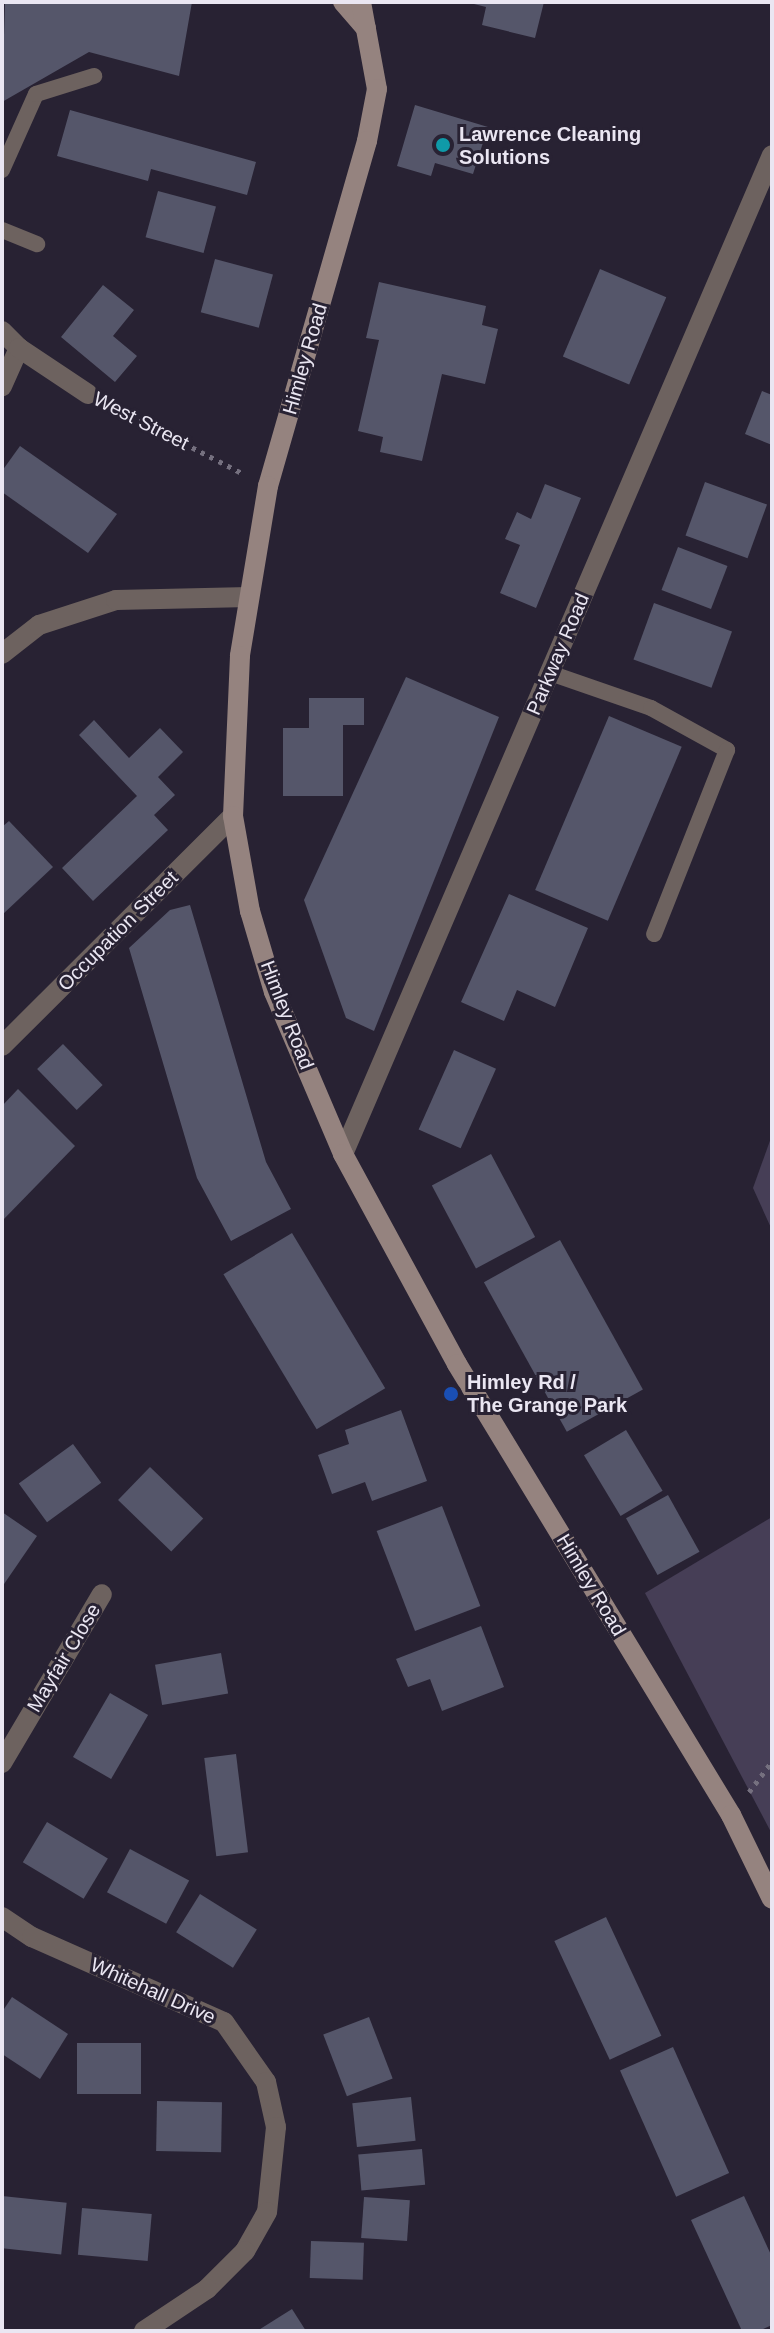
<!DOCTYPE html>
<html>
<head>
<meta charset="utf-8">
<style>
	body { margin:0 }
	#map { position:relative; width:774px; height:2333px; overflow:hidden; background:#282233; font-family:Helvetica,sans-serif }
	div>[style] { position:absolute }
	.green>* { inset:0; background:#463e56 }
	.building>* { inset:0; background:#55566a; transform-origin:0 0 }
	.path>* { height:5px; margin-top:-2.5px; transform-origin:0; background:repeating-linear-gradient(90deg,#75707f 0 4px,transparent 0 10px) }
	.service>* { height:16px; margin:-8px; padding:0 8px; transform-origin:8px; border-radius:8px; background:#6d625f }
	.minor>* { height:20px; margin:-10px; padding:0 10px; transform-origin:10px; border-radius:10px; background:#6d625f }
	.secondary>* { height:20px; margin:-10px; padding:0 10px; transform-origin:10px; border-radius:10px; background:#95837f }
	.dots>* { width:22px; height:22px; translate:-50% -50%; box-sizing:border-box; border:4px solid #282233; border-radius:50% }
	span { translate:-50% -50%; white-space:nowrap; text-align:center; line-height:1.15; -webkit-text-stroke:6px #282233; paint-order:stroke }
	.poi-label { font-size:20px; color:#eae6f2; font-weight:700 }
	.left { translate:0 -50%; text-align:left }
	.street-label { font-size:20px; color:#eae6f2 }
	.frame { position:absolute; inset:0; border:4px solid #eae6f2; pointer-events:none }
</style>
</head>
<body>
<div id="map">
	<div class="green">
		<div style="clip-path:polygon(772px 1135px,772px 1230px,753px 1188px)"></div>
		<div style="clip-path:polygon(772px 1517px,772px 1834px,645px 1593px)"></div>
	</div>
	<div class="building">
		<div style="clip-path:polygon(5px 2px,192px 2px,179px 76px,89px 52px,2px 102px)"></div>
		<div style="clip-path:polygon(544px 2px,535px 38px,482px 25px,486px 7px,470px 3px)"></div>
		<div style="clip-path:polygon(415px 105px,488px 127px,473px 174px,435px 163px,431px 176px,397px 166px)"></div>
		<div style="clip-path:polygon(70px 110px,256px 162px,247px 195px,151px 169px,148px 181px,57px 156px)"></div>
		<div style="left:158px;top:191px;width:60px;height:48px;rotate:15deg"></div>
		<div style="left:215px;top:259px;width:60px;height:55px;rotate:15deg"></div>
		<div style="left:600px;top:269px;width:72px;height:95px;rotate:23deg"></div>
		<div style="clip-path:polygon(379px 282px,486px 306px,482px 325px,498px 329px,485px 384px,442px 374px,422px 461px,380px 452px,383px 437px,358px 431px,379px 340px,366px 338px)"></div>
		<div style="clip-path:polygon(103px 285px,134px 310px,113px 336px,137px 356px,115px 382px,61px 337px)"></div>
		<div style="clip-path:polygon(762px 391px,772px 395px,772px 445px,745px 434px)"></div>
		<div style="clip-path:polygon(20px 446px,117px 514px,88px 553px,2px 492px,2px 471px)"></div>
		<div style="left:705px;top:482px;width:66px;height:57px;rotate:20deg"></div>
		<div style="clip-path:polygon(545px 484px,581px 498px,536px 608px,500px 593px,520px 545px,505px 539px,517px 512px,531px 519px)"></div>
		<div style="left:678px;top:547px;width:53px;height:46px;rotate:21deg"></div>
		<div style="left:654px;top:603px;width:83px;height:60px;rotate:20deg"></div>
		<div style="clip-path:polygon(406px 677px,499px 717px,374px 1031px,346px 1018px,304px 900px)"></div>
		<div style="clip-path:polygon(309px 698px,364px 698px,364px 725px,343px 725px,343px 796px,283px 796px,283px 728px,309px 728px)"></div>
		<div style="left:609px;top:716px;width:79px;height:189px;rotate:23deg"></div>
		<div style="clip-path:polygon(94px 720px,129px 758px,160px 728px,183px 752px,158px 777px,175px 795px,154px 815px,168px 830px,93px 901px,62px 868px,137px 796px,79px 735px)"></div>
		<div style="clip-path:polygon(9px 821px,53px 867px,2px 915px,2px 827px)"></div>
		<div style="clip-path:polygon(509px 894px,588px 928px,555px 1007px,517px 990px,504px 1021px,461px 1002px)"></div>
		<div style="clip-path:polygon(190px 905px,266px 1162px,291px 1209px,231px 1241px,197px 1178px,129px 948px,170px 910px)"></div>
		<div style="left:63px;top:1044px;width:57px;height:36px;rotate:46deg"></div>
		<div style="left:454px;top:1050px;width:46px;height:87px;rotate:24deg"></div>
		<div style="clip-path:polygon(18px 1089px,75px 1146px,2px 1221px,2px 1106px)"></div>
		<div style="left:491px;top:1154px;width:94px;height:67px;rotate:62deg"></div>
		<div style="left:292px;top:1233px;width:181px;height:80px;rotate:59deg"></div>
		<div style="left:560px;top:1240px;width:171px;height:87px;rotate:61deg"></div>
		<div style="clip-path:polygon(401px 1410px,427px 1481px,372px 1501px,365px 1482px,332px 1494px,318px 1455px,349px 1444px,345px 1430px)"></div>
		<div style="left:626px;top:1430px;width:71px;height:49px;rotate:59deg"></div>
		<div style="left:73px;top:1444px;width:48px;height:67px;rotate:54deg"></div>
		<div style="left:150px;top:1467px;width:74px;height:46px;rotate:44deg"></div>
		<div style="left:668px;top:1495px;width:65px;height:48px;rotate:61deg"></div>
		<div style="left:442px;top:1506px;width:107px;height:70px;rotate:69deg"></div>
		<div style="clip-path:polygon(2px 1512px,37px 1536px,2px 1587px)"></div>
		<div style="clip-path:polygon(481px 1626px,504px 1687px,442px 1711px,430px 1679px,408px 1687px,396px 1659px)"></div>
		<div style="left:221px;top:1653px;width:41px;height:67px;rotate:80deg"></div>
		<div style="left:110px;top:1693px;width:44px;height:74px;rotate:30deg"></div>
		<div style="left:236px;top:1754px;width:99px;height:32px;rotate:83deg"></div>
		<div style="left:47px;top:1822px;width:71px;height:47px;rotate:31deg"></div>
		<div style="left:130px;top:1849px;width:67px;height:49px;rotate:28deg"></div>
		<div style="left:200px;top:1894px;width:67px;height:45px;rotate:32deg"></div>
		<div style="left:606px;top:1917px;width:131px;height:57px;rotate:65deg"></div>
		<div style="clip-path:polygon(12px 1997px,68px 2034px,40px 2079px,2px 2054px,2px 2012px)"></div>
		<div style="left:369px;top:2017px;width:66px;height:49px;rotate:69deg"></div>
		<div style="left:77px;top:2043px;width:64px;height:51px"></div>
		<div style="left:673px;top:2047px;width:138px;height:58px;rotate:66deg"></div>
		<div style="left:411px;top:2097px;width:44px;height:59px;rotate:84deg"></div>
		<div style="left:157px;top:2101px;width:65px;height:50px;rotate:1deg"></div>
		<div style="left:422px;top:2149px;width:36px;height:64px;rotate:85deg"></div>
		<div style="left:2px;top:2196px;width:65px;height:52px;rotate:6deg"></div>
		<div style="clip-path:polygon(744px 2196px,772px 2257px,772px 2325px,759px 2331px,742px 2331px,691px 2220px)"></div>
		<div style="left:364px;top:2197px;width:46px;height:41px;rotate:4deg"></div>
		<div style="left:82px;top:2208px;width:70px;height:47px;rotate:5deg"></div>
		<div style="left:311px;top:2241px;width:53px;height:37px;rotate:2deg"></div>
		<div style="clip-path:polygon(292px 2309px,306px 2331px,257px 2331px)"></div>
	</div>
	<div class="path">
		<div style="left:112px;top:406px;width:146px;rotate:27.3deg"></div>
		<div style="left:749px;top:1792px;width:39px;rotate:-53deg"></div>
	</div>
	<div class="service">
		<div style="left:2px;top:170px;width:83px;rotate:-65.9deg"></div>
		<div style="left:36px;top:94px;width:61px;rotate:-17.2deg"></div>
		<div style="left:2px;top:230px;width:38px;rotate:22deg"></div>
		<div style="left:550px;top:673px;width:107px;rotate:19.1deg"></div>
		<div style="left:651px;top:708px;width:87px;rotate:28.9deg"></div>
		<div style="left:727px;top:750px;width:198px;rotate:111.6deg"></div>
	</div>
	<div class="minor">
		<div style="left:2px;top:331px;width:24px;rotate:45deg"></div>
		<div style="left:19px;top:348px;width:42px;rotate:114.1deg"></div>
		<div style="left:19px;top:348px;width:83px;rotate:33.7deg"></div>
		<div style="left:2px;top:654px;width:47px;rotate:-38.1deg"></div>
		<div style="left:39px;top:625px;width:81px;rotate:-18deg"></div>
		<div style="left:116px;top:600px;width:133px;rotate:-1.3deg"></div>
		<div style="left:2px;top:1046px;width:326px;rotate:-44.9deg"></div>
		<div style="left:343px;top:1154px;width:1087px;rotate:-66.76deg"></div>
		<div style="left:2px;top:1763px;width:196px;rotate:-59.4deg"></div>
		<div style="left:2px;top:1917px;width:36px;rotate:34deg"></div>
		<div style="left:32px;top:1937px;width:210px;rotate:23.9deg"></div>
		<div style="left:224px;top:2022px;width:73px;rotate:55deg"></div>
		<div style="left:266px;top:2082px;width:46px;rotate:77.5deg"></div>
		<div style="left:276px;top:2127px;width:85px;rotate:96deg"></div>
		<div style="left:267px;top:2212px;width:45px;rotate:119.4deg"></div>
		<div style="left:245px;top:2251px;width:54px;rotate:135deg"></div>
		<div style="left:207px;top:2289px;width:76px;rotate:146.3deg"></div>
	</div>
	<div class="secondary">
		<div style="left:343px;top:2px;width:35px;rotate:49deg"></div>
		<div style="left:361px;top:2px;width:88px;rotate:79.6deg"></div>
		<div style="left:377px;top:89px;width:53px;rotate:100.9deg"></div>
		<div style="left:367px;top:141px;width:359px;rotate:106deg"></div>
		<div style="left:268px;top:486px;width:172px;rotate:99.4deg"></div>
		<div style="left:240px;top:656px;width:160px;rotate:92.5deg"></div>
		<div style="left:233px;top:816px;width:97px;rotate:79.9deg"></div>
		<div style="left:250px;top:911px;width:84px;rotate:73.5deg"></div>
		<div style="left:274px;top:992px;width:176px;rotate:66.9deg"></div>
		<div style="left:343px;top:1154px;width:239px;rotate:61.5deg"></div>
		<div style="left:457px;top:1364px;width:528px;rotate:58.72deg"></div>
		<div style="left:731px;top:1815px;width:93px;rotate:64deg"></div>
	</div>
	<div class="dots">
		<div style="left:443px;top:145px;background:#0f9aa8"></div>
		<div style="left:451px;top:1394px;background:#1a4fb4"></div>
	</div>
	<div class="poi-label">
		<span class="left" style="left:459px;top:146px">Lawrence Cleaning<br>Solutions</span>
		<span class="left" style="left:467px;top:1394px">Himley Rd /<br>The Grange Park</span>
	</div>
	<div class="street-label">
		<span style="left:305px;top:359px;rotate:-74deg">Himley Road</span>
		<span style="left:141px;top:421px;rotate:27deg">West Street</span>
		<span style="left:558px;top:654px;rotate:-67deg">Parkway Road</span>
		<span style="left:118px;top:931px;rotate:-45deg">Occupation Street</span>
		<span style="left:287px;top:1015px;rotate:69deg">Himley Road</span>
		<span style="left:591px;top:1585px;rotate:59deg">Himley Road</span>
		<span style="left:64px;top:1658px;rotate:-59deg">Mayfair Close</span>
		<span style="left:153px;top:1991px;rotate:24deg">Whitehall Drive</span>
	</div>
	<div class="frame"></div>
</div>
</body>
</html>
